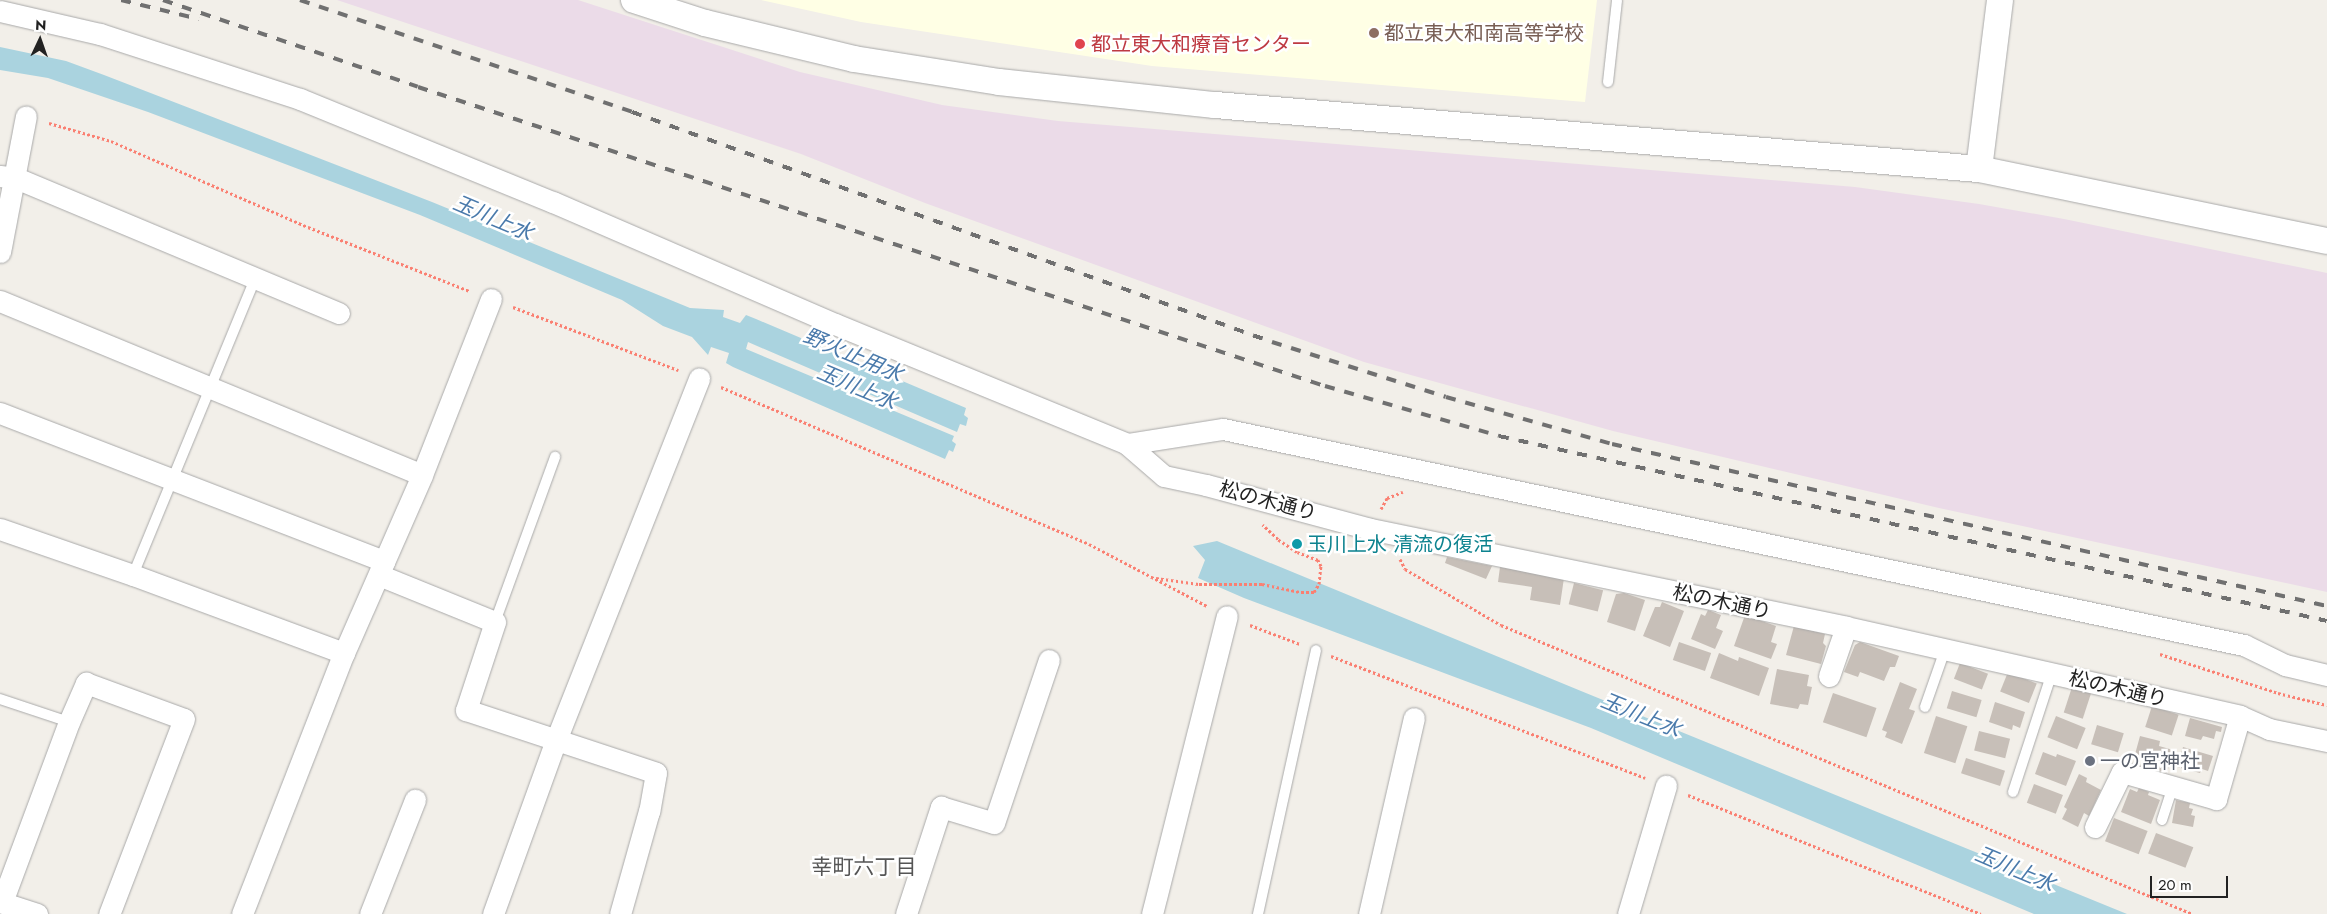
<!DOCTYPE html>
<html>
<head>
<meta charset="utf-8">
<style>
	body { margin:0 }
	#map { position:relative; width:2327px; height:914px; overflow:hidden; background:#f2efe9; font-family:Jost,"Noto Sans JP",sans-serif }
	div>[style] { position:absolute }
	.industrial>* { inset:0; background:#ebdbe8 }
	.education>* { inset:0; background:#ffffe5 }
	.water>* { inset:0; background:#aad3df }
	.building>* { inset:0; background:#c7bfb8; transform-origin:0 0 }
	.path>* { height:3px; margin-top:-1.5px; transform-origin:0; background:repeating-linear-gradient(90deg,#fa8072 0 2.5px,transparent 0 5px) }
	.roads { filter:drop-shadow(0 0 1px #a9a9a9) drop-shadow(0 0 1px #a9a9a9) }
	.service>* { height:10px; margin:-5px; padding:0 5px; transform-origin:5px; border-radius:5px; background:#fff }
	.minor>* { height:21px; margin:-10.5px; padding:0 10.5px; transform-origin:10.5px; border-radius:10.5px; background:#fff }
	.tertiary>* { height:26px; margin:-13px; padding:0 13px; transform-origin:13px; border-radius:13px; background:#fff }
	.rail>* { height:4px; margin-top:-2px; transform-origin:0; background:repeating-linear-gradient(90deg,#707070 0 10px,transparent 0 20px) }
	.dots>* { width:14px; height:14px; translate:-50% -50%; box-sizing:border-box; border:2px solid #fff; border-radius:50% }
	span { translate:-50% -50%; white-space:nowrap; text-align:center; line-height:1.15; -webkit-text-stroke:5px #fff; paint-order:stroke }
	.education-label { font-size:20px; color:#785e54 }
	.left { translate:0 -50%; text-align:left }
	.health-label { font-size:20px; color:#be3a42 }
	.street-label { font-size:20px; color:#222 }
	.culture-label { font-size:20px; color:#0d838f }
	.worship-label { font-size:20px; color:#5b616d }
	.water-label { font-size:21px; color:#4a7aab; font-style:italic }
	.neighbourhood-label { font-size:21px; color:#555 }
	.north { position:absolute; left:15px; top:15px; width:50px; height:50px; -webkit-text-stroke:4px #fff; paint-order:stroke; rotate:3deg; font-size:14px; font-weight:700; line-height:20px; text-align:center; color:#222 }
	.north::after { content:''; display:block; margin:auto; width:18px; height:22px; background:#222; clip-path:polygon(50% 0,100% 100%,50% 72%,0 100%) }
	.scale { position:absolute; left:2150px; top:876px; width:78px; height:22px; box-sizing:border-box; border:2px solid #222; border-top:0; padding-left:6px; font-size:15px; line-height:18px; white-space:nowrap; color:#222; -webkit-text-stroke:4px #fff; paint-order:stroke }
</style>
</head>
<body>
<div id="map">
	<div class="industrial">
		<div style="clip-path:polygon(337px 0,578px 0,800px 72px,942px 105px,1058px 121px,1855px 187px,1979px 204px,2064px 219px,2327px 273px,2327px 592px,1939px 508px,1613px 431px,1364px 362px,925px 203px,801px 154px)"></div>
	</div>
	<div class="education">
		<div style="clip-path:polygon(761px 0,1597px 0,1585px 102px,1152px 66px,861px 22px)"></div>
	</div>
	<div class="water">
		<div style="clip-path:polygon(0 47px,66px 61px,104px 75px,432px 202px,690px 308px,724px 310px,723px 317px,740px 323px,746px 315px,756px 319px,966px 408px,964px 415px,968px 418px,966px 426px,960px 424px,957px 432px,748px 342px,746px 349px,954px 436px,952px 441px,956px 444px,953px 452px,949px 450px,945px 459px,733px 367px,726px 363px,729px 353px,711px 347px,708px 355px,692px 337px,663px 326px,622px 300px,420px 215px,148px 112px,48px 78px,0 70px)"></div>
		<div style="clip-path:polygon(1217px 541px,1581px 691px,2127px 914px,2034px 914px,1591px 728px,1244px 598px,1198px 578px,1205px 560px,1193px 546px)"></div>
	</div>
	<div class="building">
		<div style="clip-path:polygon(1447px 557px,1492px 566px,1486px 579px,1445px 563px)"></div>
		<div style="clip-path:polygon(1500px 567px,1564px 578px,1560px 605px,1530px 600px,1532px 587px,1498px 582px)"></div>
		<div style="left:1574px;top:583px;width:30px;height:22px;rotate:14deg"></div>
		<div style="clip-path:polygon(1624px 593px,1645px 600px,1635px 631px,1607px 622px,1616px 594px)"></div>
		<div style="clip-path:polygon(1662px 602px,1684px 611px,1670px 647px,1643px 636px,1655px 607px,1660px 607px)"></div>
		<div style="clip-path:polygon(1708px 610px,1721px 615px,1716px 628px,1723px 631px,1715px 649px,1691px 639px,1701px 614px,1705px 616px)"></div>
		<div style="clip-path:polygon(1745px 615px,1776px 626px,1771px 642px,1777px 644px,1771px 659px,1734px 646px)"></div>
		<div style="clip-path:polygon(1794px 626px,1825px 634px,1823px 643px,1826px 646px,1821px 664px,1786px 655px)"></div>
		<div style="left:1679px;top:642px;width:34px;height:19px;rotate:19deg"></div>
		<div style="clip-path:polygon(1860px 642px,1899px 656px,1895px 667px,1890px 667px,1884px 681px,1860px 672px,1858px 677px,1844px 672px,1855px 645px)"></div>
		<div style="clip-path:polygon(1719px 653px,1738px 661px,1739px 657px,1769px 668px,1759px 696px,1710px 678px)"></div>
		<div style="left:1960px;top:663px;width:30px;height:17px;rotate:21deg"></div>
		<div style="clip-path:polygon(1777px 669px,1809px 675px,1807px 686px,1812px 687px,1808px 705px,1800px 704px,1798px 709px,1770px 704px)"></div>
		<div style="left:2008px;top:672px;width:31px;height:21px;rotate:22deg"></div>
		<div style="clip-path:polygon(1900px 682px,1917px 689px,1909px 709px,1915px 711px,1902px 744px,1885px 737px,1887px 732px,1882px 730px)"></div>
		<div style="left:2073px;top:684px;width:20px;height:30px;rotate:18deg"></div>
		<div style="left:1952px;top:691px;width:31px;height:18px;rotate:17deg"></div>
		<div style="left:1833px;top:693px;width:46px;height:31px;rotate:19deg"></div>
		<div style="clip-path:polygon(1995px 702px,2025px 712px,2020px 728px,2013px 725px,2012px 730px,1989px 722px)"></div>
		<div style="left:2152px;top:706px;width:28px;height:22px;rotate:18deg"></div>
		<div style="left:1936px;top:716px;width:33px;height:39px;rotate:18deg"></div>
		<div style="left:2056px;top:716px;width:32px;height:23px;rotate:22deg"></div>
		<div style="clip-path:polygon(2190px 718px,2222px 727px,2221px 732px,2216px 731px,2214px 739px,2203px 736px,2201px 740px,2185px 736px)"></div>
		<div style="left:2097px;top:725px;width:28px;height:20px;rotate:17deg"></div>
		<div style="left:1979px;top:731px;width:32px;height:20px;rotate:14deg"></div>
		<div style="clip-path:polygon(2140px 736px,2160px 741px,2159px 746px,2173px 750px,2167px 773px,2155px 769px,2157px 764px,2134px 758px)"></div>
		<div style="clip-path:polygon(2183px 747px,2213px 756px,2208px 771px,2202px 769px,2200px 773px,2177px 767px)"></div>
		<div style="clip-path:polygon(2043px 752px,2056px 757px,2057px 754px,2076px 761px,2066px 786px,2035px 774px)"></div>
		<div style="left:1966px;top:758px;width:41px;height:16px;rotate:18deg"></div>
		<div style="left:2085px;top:758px;width:9px;height:6px;rotate:6deg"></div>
		<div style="clip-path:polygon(2079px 774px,2087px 778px,2086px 782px,2101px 790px,2089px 816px,2084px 813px,2078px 827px,2062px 819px,2067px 809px,2064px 807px)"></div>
		<div style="left:2034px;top:784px;width:31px;height:20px;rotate:21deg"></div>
		<div style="clip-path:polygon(2139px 788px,2149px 792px,2148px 795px,2160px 800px,2151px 824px,2121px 812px,2130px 789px,2137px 792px)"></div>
		<div style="clip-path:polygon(2176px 800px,2190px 803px,2189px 808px,2193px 809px,2191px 815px,2195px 816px,2193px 827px,2172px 823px)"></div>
		<div style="left:2114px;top:818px;width:36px;height:25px;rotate:21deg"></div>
		<div style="left:2156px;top:833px;width:40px;height:22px;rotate:21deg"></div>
	</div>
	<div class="path">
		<div style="left:49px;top:123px;width:65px;rotate:16.2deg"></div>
		<div style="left:111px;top:141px;width:215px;rotate:23.6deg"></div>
		<div style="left:308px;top:227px;width:174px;rotate:21.6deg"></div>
		<div style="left:513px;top:307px;width:177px;rotate:20.9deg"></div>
		<div style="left:721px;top:387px;width:400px;rotate:23.1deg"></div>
		<div style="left:1089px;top:544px;width:133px;rotate:27.7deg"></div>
		<div style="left:1381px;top:509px;width:13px;rotate:-61deg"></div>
		<div style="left:1387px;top:498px;width:17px;rotate:-21deg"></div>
		<div style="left:1400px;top:559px;width:11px;rotate:63deg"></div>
		<div style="left:1405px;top:569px;width:111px;rotate:30.3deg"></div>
		<div style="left:1501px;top:625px;width:750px;rotate:22.67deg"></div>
		<div style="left:1156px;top:578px;width:43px;rotate:7.9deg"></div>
		<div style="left:1199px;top:584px;width:63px"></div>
		<div style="left:1262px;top:584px;width:40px;rotate:12deg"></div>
		<div style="left:1301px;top:592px;width:13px"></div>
		<div style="left:1314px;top:592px;width:9px;rotate:-58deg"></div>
		<div style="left:1319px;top:584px;width:18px;rotate:-84deg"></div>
		<div style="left:1321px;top:566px;width:7px;rotate:-117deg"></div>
		<div style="left:1318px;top:560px;width:22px;rotate:-159deg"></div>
		<div style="left:1297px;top:552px;width:23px;rotate:-146deg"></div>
		<div style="left:1278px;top:539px;width:21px;rotate:-137deg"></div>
		<div style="left:1250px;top:625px;width:53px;rotate:20.8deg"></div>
		<div style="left:2160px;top:654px;width:124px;rotate:18.3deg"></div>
		<div style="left:2278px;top:693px;width:50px;rotate:13.8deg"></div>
		<div style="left:1331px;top:656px;width:337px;rotate:21.2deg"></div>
		<div style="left:1688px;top:795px;width:316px;rotate:22.1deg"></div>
	</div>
	<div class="roads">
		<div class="service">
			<div style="left:1608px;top:82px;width:82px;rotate:-83.7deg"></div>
			<div style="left:133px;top:575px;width:320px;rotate:-67.6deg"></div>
			<div style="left:495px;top:622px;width:176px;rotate:-70deg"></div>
			<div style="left:0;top:699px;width:73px;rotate:18.4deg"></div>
			<div style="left:1925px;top:707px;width:60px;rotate:-70.7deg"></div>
			<div style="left:2013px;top:792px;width:125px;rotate:-71.9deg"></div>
			<div style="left:2162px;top:820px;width:35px;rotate:-72deg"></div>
			<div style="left:1258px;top:914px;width:270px;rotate:-77.6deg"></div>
		</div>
		<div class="minor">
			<div style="left:0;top:11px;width:103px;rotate:13deg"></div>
			<div style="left:100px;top:34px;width:210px;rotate:18deg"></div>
			<div style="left:300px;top:99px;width:273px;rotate:22.2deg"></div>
			<div style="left:553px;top:202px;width:307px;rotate:23.4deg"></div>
			<div style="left:835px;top:324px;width:316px;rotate:22.3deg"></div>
			<div style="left:1127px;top:444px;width:97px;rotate:-8.9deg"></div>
			<div style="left:1223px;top:429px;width:1044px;rotate:11.95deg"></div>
			<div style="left:2244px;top:645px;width:46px;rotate:26deg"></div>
			<div style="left:2285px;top:665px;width:43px;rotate:13.4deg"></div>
			<div style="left:0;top:176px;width:16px;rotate:7deg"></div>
			<div style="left:16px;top:178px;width:350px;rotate:22.7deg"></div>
			<div style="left:0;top:252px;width:138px;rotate:-79.2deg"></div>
			<div style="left:0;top:301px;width:456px;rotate:22.4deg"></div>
			<div style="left:0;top:413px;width:412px;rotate:21.1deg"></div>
			<div style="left:1127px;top:444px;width:49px;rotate:40.9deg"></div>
			<div style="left:1164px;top:476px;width:43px;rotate:12.1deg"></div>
			<div style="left:1206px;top:485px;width:170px;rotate:15deg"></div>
			<div style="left:1370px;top:529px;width:486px;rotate:11.6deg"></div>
			<div style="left:1846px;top:627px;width:404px;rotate:12.7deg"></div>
			<div style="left:2240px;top:716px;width:32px;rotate:24deg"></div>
			<div style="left:2269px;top:729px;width:59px;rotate:11.7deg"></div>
			<div style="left:0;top:529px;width:141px;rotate:19.1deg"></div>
			<div style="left:133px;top:575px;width:225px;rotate:20.3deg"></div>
			<div style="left:379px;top:575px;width:125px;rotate:22.1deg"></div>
			<div style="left:495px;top:622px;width:93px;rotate:108.2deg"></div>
			<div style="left:466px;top:710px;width:200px;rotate:18.3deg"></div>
			<div style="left:656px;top:773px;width:39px;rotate:100deg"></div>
			<div style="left:649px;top:811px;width:107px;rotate:105.7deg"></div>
			<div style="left:1829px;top:676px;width:52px;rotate:-70.9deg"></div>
			<div style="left:2095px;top:827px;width:61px;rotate:-63.9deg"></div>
			<div style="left:2122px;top:772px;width:98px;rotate:16deg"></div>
			<div style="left:2216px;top:799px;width:86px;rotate:-73.9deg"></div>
			<div style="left:0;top:902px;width:39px;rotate:18deg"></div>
			<div style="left:2px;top:902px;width:192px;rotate:-69.6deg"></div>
			<div style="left:69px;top:722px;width:43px;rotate:-66.4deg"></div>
			<div style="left:86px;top:683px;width:104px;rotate:20.2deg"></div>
			<div style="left:184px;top:719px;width:209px;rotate:111deg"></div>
			<div style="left:242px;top:914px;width:280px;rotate:-68.7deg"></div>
			<div style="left:344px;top:653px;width:194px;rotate:-66.3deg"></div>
			<div style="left:422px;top:475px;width:189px;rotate:-68.6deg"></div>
			<div style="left:370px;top:914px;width:123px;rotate:-68.5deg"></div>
			<div style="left:493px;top:914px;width:185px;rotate:-70.1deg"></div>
			<div style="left:556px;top:740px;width:389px;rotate:-68.4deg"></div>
			<div style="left:906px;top:914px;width:113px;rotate:-71.9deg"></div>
			<div style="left:941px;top:807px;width:55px;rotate:16.8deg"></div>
			<div style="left:994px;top:823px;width:172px;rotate:-71.4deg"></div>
			<div style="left:1152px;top:914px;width:307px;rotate:-75.9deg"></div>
			<div style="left:1369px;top:914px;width:201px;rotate:-77.1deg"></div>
			<div style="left:1628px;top:914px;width:134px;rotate:-73.5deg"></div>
		</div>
		<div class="tertiary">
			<div style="left:634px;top:0;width:75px;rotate:17.9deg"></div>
			<div style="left:705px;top:23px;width:153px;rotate:13.6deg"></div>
			<div style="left:854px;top:59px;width:147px;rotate:9deg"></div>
			<div style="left:999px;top:82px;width:217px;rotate:6.1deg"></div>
			<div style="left:1215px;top:105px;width:767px;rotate:4.79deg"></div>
			<div style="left:1979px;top:169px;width:355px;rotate:11.7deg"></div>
			<div style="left:1979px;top:169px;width:170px;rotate:-82.9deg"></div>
		</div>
	</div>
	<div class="rail">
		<div style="left:121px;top:0;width:80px;rotate:13.7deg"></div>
		<div style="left:163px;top:0;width:269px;rotate:18.8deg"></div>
		<div style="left:418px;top:87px;width:955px;rotate:18.25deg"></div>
		<div style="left:1325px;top:386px;width:181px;rotate:16deg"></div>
		<div style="left:1499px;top:436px;width:848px;rotate:12.59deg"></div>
		<div style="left:300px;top:0;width:350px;rotate:18.6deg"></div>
		<div style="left:632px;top:112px;width:680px;rotate:19.77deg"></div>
		<div style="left:1272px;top:342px;width:182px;rotate:17.5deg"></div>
		<div style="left:1446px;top:397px;width:173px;rotate:15.8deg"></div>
		<div style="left:1612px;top:444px;width:733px;rotate:12.77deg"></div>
	</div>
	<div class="dots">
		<div style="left:1374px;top:33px;background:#8d6e63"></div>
		<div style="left:1080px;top:44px;background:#e0444e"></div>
		<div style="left:1297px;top:544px;background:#0f9aa8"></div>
		<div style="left:2090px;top:761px;background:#6b7280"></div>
	</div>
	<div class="education-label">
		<span class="left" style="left:1384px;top:33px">都立東大和南高等学校</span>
	</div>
	<div class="health-label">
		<span class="left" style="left:1091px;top:44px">都立東大和療育センター</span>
	</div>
	<div class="street-label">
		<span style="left:1268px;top:501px;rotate:15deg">松の木通り</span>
		<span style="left:1722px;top:602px;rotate:12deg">松の木通り</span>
		<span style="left:2118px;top:689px;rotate:13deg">松の木通り</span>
	</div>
	<div class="culture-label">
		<span class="left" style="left:1307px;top:544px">玉川上水 清流の復活</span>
	</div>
	<div class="worship-label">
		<span class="left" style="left:2100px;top:761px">一の宮神社</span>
	</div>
	<div class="water-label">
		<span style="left:493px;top:218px;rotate:23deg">玉川上水</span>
		<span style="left:853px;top:355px;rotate:23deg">野火止用水</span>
		<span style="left:857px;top:387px;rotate:23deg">玉川上水</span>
		<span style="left:1641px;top:715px;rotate:22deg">玉川上水</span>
		<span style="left:2015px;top:869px;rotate:23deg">玉川上水</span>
	</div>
	<div class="neighbourhood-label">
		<span style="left:864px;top:867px">幸町六丁目</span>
	</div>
	<div class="north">N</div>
	<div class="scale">20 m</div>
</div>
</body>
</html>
